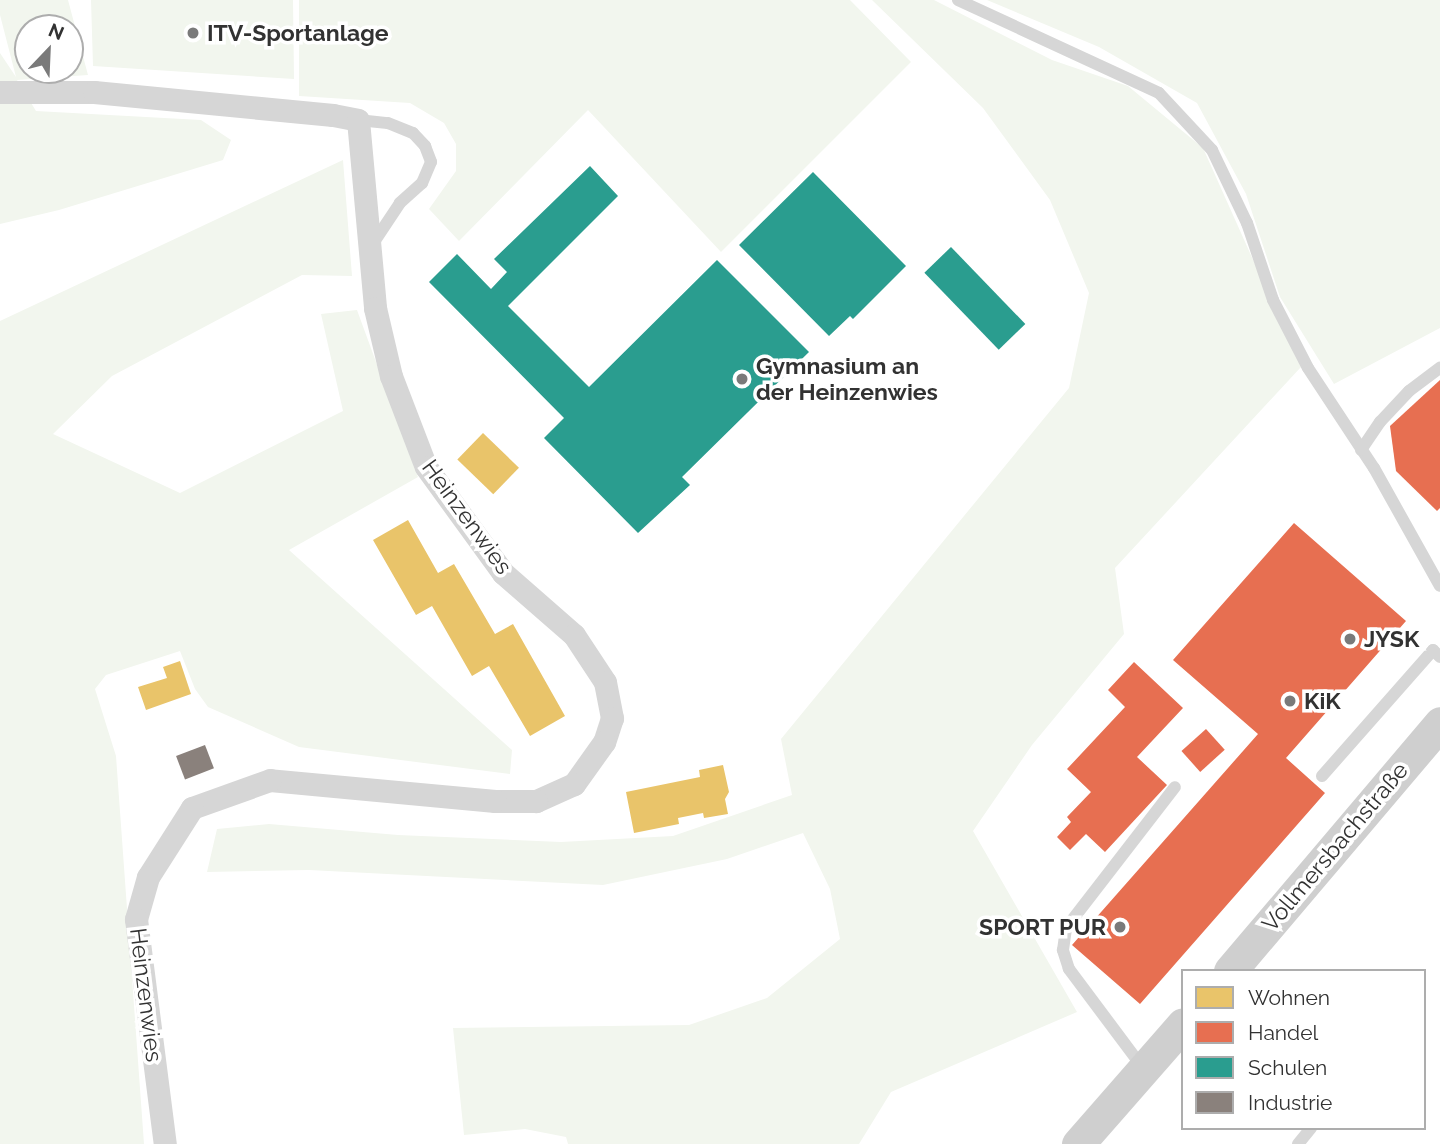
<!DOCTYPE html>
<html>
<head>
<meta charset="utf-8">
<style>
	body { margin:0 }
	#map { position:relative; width:1440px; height:1144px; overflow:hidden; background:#fff; font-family:Raleway,sans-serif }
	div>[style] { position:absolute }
	.green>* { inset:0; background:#f2f6ee }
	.homes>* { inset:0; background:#e9c46a; transform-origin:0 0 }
	.shops>* { inset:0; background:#e76f51; transform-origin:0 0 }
	.schools>* { inset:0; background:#2a9d8f; transform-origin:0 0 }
	.industry>* { inset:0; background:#8a817c; transform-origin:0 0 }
	.lane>* { height:12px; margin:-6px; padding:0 6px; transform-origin:6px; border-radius:6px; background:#d6d6d6 }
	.street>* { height:23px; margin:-11.5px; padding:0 11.5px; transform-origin:11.5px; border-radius:11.5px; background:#d6d6d6 }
	.secondary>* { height:33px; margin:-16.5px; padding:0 16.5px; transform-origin:16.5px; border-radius:16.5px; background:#cfcfcf }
	.dots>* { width:19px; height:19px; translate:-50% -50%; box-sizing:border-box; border:4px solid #fff; border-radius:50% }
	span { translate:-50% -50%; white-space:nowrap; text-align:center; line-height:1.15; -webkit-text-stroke:7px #fff; paint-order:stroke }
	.poi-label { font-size:23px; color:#323232; font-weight:700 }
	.left { translate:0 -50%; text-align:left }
	.right { translate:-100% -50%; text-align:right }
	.street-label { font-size:23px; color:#323232 }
	.legend { position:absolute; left:1181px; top:969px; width:245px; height:161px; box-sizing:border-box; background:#fff; border:2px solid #adadad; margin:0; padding:9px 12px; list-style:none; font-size:21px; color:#323232 }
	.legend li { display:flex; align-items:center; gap:14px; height:35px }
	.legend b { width:35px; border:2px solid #adadad }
	.north { position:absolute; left:14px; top:14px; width:70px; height:70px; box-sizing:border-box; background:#fff; border:2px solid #adadad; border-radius:50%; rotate:23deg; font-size:19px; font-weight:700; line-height:28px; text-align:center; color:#323232 }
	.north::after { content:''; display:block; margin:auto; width:24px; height:32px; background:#7a7a7a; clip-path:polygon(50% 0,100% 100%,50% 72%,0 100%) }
</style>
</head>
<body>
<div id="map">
	<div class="green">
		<div style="clip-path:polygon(evenodd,0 0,68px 0,88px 75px,17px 80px,36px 111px,201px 120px,231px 140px,223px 160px,59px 210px,0 224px,0 53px,16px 77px,0 15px,0 0,28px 28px,70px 28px,70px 70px,28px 70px,28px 28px)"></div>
		<div style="clip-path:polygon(91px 0,293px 0,294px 79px,93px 66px)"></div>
		<div style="clip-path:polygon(299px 0,850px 0,911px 62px,721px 252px,588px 110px,459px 241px,429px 209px,456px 171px,456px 144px,444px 123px,410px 103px,299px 96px)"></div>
		<div style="clip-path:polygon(872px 0,934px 0,1052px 60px,1128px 86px,1203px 148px,1301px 367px,1115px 568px,1124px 634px,1032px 745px,973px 831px,1077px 1012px,891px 1092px,859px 1144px,568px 1144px,566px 1137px,525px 1129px,464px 1135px,453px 1028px,689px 1025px,767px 998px,840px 939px,830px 889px,803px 833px,727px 859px,603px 885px,309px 870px,207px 872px,217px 829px,269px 824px,398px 835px,561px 842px,673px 836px,792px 795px,781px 739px,1069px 388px,1089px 293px,1050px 200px,983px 108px)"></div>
		<div style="clip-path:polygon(987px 0,1440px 0,1440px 328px,1334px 384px,1280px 297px,1246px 194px,1197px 103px,1099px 47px)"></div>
		<div style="clip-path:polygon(343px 160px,352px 276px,302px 275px,112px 376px,53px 434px,180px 493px,343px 411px,321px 314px,357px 310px,418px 477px,289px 550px,512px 750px,510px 774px,299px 747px,208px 707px,195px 689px,180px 651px,106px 675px,95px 689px,116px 756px,144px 1144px,0 1144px,0 321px)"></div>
	</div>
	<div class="homes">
		<div style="left:483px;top:433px;width:50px;height:37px;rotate:44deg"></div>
		<div style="clip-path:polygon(408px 520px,438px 573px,454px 564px,495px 634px,513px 624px,565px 716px,530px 736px,489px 666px,472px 676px,432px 606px,416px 615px,373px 540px)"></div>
		<div style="clip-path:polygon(180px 661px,191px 694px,146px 710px,138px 687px,167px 678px,163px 667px)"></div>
		<div style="clip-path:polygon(723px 765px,729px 792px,725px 799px,728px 814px,704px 818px,703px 813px,678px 818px,679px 824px,634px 833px,626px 792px,700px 777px,699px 770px)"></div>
	</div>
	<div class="shops">
		<div style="clip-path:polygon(1440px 380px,1440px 508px,1437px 511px,1396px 471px,1390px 426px)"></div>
		<div style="clip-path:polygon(1294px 523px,1406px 621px,1286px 758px,1325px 793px,1140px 1004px,1072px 945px,1258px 734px,1173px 660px)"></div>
		<div style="clip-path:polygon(1134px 662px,1183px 708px,1137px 757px,1167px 785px,1105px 852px,1086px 834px,1070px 850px,1057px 837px,1071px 822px,1067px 817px,1091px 792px,1067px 769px,1125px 707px,1108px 690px)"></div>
		<div style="left:1206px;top:729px;width:28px;height:33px;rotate:48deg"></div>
	</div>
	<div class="schools">
		<div style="clip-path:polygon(590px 166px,618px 196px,508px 306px,589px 387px,717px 260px,809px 352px,682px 477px,690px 485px,638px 533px,544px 438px,564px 418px,429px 282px,457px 254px,491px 289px,507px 272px,494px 259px)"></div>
		<div style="clip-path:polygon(813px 172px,906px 266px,853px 319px,850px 316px,829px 336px,739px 245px)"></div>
		<div style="left:951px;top:247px;width:107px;height:37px;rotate:46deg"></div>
	</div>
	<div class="industry">
		<div style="left:205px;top:745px;width:25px;height:31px;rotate:69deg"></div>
	</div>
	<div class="lane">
		<div style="left:958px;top:0;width:221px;rotate:24.8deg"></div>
		<div style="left:1159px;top:93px;width:78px;rotate:47.1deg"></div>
		<div style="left:1212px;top:150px;width:81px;rotate:64.4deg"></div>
		<div style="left:1247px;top:223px;width:81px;rotate:71.3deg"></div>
		<div style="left:1273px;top:300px;width:76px;rotate:62.8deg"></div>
		<div style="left:1308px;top:368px;width:120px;rotate:56.6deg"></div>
		<div style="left:1374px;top:468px;width:135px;rotate:60.8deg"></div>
		<div style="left:358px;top:120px;width:30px;rotate:6deg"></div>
		<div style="left:388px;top:123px;width:27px;rotate:22deg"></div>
		<div style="left:413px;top:133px;width:18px;rotate:47deg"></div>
		<div style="left:425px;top:146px;width:17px;rotate:69deg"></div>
		<div style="left:431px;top:162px;width:23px;rotate:113deg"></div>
		<div style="left:422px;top:183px;width:30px;rotate:138deg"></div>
		<div style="left:400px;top:203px;width:50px;rotate:123.7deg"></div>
		<div style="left:1361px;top:450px;width:34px;rotate:-56deg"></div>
		<div style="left:1380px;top:422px;width:42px;rotate:-46.9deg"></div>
		<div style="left:1409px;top:391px;width:39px;rotate:-37deg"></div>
		<div style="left:1322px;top:776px;width:168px;rotate:-48.6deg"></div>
		<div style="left:1433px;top:650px;width:10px;rotate:45deg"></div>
		<div style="left:1143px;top:1068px;width:124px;rotate:-126.8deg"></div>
		<div style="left:1069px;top:969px;width:20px;rotate:-108deg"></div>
		<div style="left:1063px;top:950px;width:22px;rotate:-82deg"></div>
		<div style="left:1066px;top:928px;width:178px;rotate:-52.3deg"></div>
		<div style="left:1298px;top:1144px;width:21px;rotate:-51deg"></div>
	</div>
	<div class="street">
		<div style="left:0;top:92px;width:94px"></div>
		<div style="left:94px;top:92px;width:240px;rotate:5.5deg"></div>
		<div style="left:333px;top:115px;width:25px;rotate:11deg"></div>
		<div style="left:358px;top:120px;width:189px;rotate:84.8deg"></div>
		<div style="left:375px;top:308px;width:70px;rotate:76.8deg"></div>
		<div style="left:391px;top:376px;width:97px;rotate:69deg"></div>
		<div style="left:426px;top:467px;width:131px;rotate:54deg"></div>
		<div style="left:503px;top:573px;width:94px;rotate:41.1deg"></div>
		<div style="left:574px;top:635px;width:56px;rotate:56.6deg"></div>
		<div style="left:605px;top:682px;width:37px;rotate:79deg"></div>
		<div style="left:612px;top:718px;width:25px;rotate:108deg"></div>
		<div style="left:604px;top:742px;width:52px;rotate:125.5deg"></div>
		<div style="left:574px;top:784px;width:42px;rotate:155.9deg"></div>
		<div style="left:536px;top:801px;width:41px;rotate:180deg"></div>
		<div style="left:495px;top:801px;width:226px;rotate:-174.7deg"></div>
		<div style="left:270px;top:780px;width:83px;rotate:160.3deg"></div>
		<div style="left:192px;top:808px;width:82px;rotate:122.5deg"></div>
		<div style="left:148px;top:877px;width:44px;rotate:105.9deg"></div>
		<div style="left:136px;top:919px;width:227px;rotate:82.7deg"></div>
	</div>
	<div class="secondary">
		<div style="left:1230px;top:971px;width:325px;rotate:-49.7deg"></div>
		<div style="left:1078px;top:1144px;width:159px;rotate:-48.8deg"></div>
	</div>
	<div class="dots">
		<div style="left:193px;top:33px;background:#7a7a7a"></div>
		<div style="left:742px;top:379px;background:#7a7a7a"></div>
		<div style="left:1350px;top:639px;background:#7a7a7a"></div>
		<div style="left:1290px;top:701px;background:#7a7a7a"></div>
		<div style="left:1120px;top:927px;background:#7a7a7a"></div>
	</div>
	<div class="poi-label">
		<span class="left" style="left:207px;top:33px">ITV-Sportanlage</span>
		<span class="left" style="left:756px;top:379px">Gymnasium an<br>der Heinzenwies</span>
		<span class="left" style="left:1364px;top:639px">JYSK</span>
		<span class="left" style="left:1304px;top:701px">KiK</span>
		<span class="right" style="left:1106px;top:927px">SPORT PUR</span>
	</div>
	<div class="street-label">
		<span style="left:467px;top:517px;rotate:54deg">Heinzenwies</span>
		<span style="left:1335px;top:847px;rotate:-50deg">Vollmersbachstraße</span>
		<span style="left:146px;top:995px;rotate:83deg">Heinzenwies</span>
	</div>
	<ul class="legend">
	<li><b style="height:19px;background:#e9c46a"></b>Wohnen</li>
	<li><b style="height:19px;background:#e76f51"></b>Handel</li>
	<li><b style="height:19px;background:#2a9d8f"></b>Schulen</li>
	<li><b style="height:19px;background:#8a817c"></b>Industrie</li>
	</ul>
	<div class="north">N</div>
</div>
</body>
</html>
